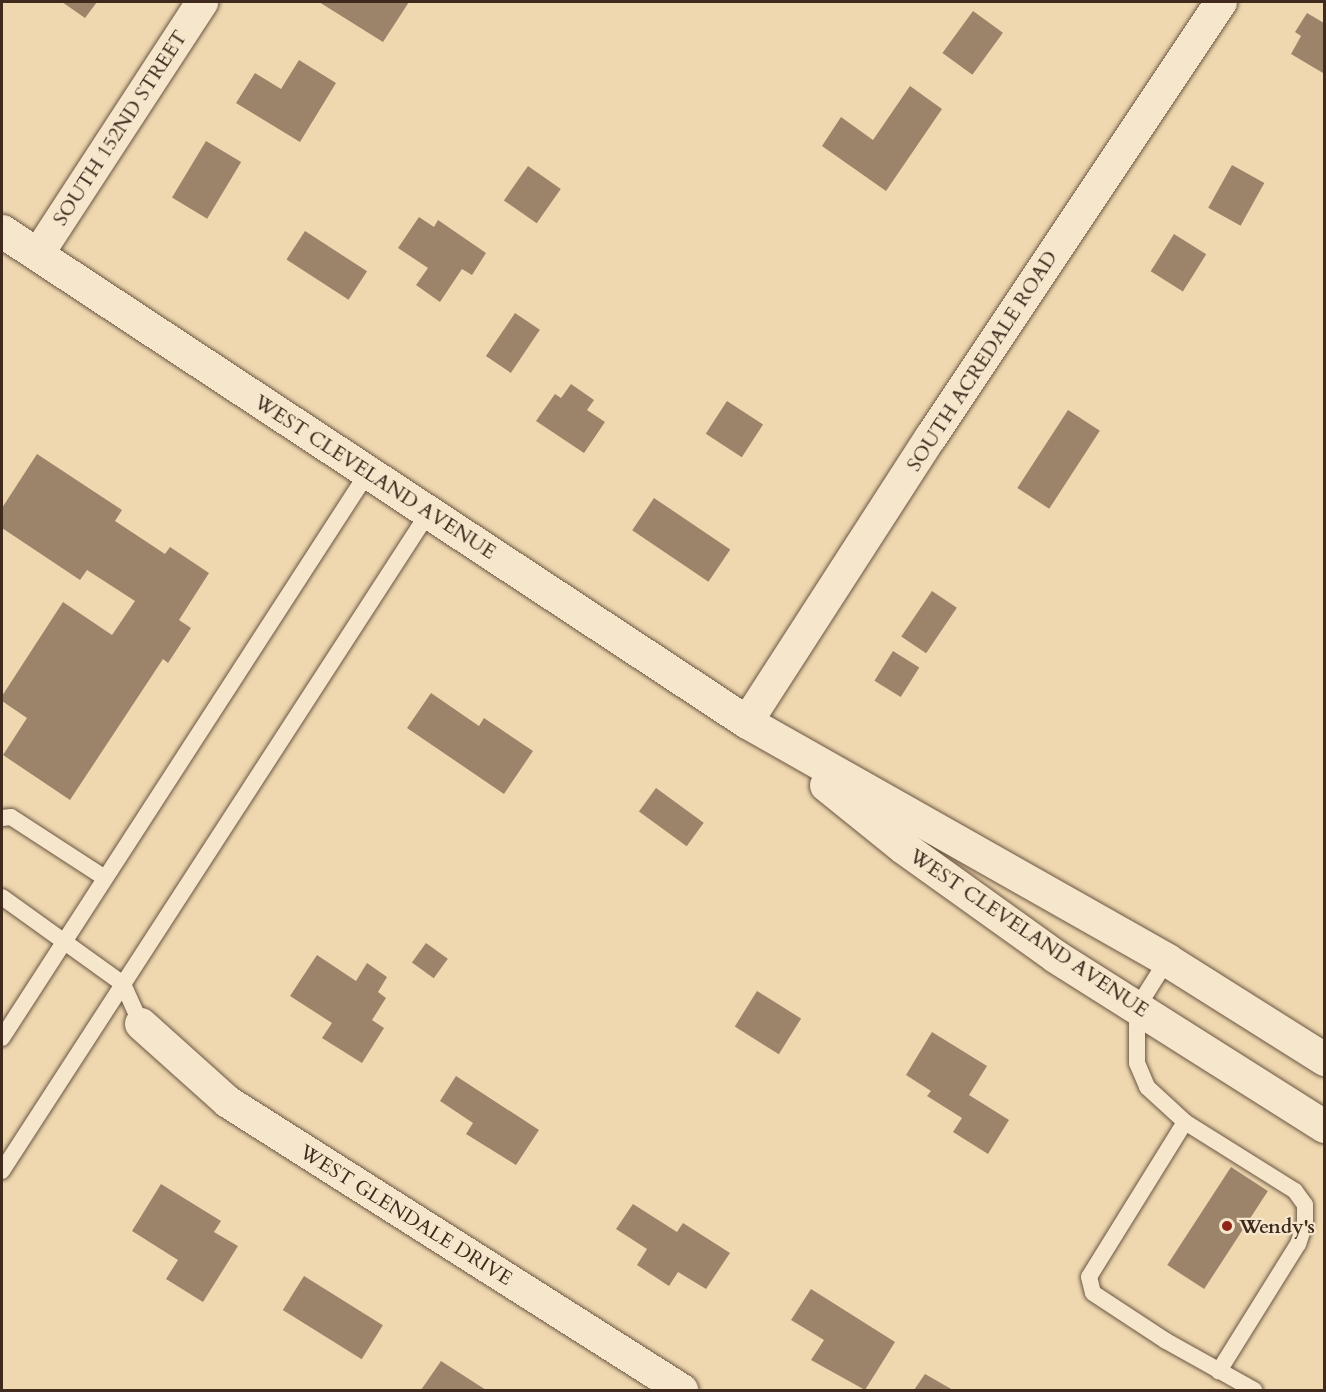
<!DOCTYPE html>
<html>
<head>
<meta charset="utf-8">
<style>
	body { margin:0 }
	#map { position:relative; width:1326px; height:1392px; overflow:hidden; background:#efd8b0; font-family:Cardo,serif }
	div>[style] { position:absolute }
	.building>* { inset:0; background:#9b8469; transform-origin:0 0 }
	.roads { filter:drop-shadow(0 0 2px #6b5642) drop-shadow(0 0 2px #6b5642) }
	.lane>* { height:16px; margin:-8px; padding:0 8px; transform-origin:8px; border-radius:8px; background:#f5e6cc }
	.street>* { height:32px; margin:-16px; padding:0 16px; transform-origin:16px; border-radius:16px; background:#f5e6cc }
	.secondary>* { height:33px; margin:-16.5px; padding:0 16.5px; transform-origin:16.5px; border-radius:16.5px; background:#f5e6cc }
	.dots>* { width:16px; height:16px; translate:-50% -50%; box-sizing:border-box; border:3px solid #f5e6cc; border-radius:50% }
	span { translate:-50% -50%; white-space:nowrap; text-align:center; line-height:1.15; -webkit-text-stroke:4.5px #f5e6cc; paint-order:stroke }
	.street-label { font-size:20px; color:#3f2a1d }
	.poi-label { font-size:20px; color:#3f2a1d; font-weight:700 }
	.left { translate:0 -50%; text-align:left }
	.frame { position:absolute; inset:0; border:3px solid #3f2a1d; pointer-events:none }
</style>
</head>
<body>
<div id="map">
	<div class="building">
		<div style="clip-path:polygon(62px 2px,97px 2px,85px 18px)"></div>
		<div style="clip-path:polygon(319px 2px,409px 2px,383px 42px)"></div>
		<div style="left:973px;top:11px;width:37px;height:52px;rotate:36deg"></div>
		<div style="clip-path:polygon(1307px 13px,1324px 23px,1323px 73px,1291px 54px,1301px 36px,1295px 32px)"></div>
		<div style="clip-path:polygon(299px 60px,336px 83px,300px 142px,236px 103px,255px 73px,281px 89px)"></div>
		<div style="clip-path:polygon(910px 86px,942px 109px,886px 191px,822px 146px,841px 117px,873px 140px)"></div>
		<div style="left:206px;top:141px;width:41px;height:66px;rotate:31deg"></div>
		<div style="left:1232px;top:165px;width:37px;height:49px;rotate:29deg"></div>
		<div style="left:528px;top:166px;width:40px;height:42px;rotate:35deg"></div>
		<div style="clip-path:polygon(419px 217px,434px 227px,438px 220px,486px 253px,472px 275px,462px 269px,440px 302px,416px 285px,428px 268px,398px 248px)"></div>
		<div style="left:305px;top:231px;width:74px;height:34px;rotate:33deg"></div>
		<div style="left:1174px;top:234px;width:38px;height:44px;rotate:32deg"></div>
		<div style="left:515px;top:313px;width:30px;height:52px;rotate:34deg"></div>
		<div style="clip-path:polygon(571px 384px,594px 400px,587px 410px,605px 422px,584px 453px,536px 421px,555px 394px,561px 398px)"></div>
		<div style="left:727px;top:401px;width:43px;height:39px;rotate:33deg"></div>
		<div style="left:1068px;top:410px;width:38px;height:93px;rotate:33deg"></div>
		<div style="clip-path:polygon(37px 454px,122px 510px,115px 521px,165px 554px,170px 547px,209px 573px,179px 620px,191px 628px,168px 663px,163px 659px,70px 800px,3px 755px,27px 718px,2px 701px,2px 696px,63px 602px,112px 635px,135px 601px,87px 570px,80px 580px,2px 528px,2px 508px)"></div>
		<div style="left:654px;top:498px;width:92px;height:39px;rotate:34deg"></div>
		<div style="left:932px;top:591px;width:30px;height:55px;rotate:34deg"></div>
		<div style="left:893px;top:651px;width:31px;height:35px;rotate:32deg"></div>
		<div style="clip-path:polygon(431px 693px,479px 726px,484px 718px,533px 751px,504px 794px,407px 728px)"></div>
		<div style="left:656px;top:788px;width:59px;height:29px;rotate:36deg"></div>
		<div style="left:426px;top:943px;width:27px;height:24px;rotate:36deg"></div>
		<div style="clip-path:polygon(317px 955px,356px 981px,367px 963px,387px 977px,378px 992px,386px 998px,372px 1020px,384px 1028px,362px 1063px,322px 1038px,332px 1023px,290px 996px)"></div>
		<div style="left:757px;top:991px;width:52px;height:42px;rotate:32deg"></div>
		<div style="clip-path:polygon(932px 1032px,987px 1066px,969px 1095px,1009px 1120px,988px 1154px,953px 1132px,962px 1118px,927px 1096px,931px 1091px,906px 1075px)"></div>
		<div style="clip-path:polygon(456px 1076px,539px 1130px,516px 1165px,466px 1134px,473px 1123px,440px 1101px)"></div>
		<div style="left:1231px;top:1167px;width:44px;height:117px;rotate:33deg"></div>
		<div style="clip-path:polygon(161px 1184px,221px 1221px,214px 1232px,238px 1246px,203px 1302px,166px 1279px,178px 1260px,132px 1231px)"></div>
		<div style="clip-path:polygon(633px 1204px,677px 1232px,683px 1223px,730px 1253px,706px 1289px,678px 1272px,669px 1286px,637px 1265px,647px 1249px,616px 1229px)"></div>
		<div style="left:304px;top:1276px;width:93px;height:40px;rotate:32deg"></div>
		<div style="clip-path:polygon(811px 1289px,895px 1342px,865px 1390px,811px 1360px,824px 1340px,791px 1320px)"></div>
		<div style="clip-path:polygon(441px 1361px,486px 1390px,421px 1390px)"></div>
		<div style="clip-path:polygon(925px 1374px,953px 1390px,914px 1390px)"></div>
	</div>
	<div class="roads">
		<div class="lane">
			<div style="left:2px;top:818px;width:9px;rotate:-6deg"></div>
			<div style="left:11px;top:817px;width:112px;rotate:33deg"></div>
			<div style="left:2px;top:897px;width:149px;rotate:35.7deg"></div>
			<div style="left:123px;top:984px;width:44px;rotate:65.8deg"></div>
			<div style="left:1167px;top:960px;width:57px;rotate:122deg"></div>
			<div style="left:1137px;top:1008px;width:55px;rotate:90deg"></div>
			<div style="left:1137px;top:1063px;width:26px;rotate:67deg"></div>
			<div style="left:1147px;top:1087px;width:52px;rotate:42.6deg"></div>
			<div style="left:1185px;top:1122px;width:182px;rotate:121.8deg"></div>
			<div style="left:1089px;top:1277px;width:16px;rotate:76deg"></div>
			<div style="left:1093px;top:1293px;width:87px;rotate:33.3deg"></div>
			<div style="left:1166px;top:1341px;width:101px;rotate:29.1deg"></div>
			<div style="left:2px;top:1038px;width:674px;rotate:-57.11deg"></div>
			<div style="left:1185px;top:1122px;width:130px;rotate:32.1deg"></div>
			<div style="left:1295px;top:1191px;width:17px;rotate:54deg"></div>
			<div style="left:1305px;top:1205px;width:18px;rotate:90deg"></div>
			<div style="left:1305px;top:1223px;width:22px;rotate:108deg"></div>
			<div style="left:1298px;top:1244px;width:150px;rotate:121.9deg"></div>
			<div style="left:2px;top:1171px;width:785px;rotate:-57.06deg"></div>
		</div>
		<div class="street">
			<div style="left:38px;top:254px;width:301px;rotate:-56.9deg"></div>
			<div style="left:747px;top:722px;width:339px;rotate:-57.2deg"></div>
			<div style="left:931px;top:437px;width:523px;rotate:-56.31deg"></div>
			<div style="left:141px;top:1024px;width:117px;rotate:41.9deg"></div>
			<div style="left:228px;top:1102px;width:538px;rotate:32.39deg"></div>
		</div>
		<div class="secondary">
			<div style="left:2px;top:231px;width:892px;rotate:33.39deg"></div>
			<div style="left:747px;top:722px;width:483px;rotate:29.5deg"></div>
			<div style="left:1167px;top:960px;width:186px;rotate:32.2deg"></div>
			<div style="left:826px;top:785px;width:99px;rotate:38.8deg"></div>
			<div style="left:903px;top:847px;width:187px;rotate:35.6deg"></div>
			<div style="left:1055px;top:956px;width:318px;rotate:32.3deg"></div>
		</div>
	</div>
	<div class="dots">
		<div style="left:1227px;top:1226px;background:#8f2418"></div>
	</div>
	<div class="street-label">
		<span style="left:120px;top:128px;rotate:-57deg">SOUTH 152ND STREET</span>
		<span style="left:982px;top:361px;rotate:-57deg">SOUTH ACREDALE ROAD</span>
		<span style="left:375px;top:477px;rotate:33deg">WEST CLEVELAND AVENUE</span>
		<span style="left:1029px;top:933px;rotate:34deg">WEST CLEVELAND AVENUE</span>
		<span style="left:406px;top:1215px;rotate:32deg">WEST GLENDALE DRIVE</span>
	</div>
	<div class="poi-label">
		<span class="left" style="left:1239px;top:1226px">Wendy's</span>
	</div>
	<div class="frame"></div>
</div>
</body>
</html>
